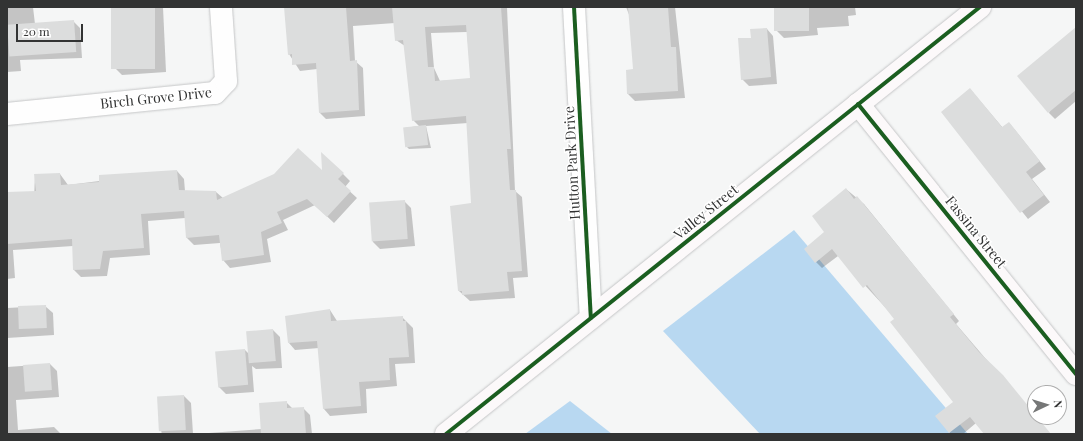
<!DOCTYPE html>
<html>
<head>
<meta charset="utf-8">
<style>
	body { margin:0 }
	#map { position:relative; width:1083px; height:441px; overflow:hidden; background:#f5f6f6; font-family:"Playfair Display",serif }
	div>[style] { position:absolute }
	.forest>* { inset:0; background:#b8d8f1 }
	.shadow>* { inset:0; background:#0003 }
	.building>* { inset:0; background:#dcdddd; transform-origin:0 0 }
	.roads { filter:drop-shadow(0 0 1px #c5c6c7) drop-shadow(0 0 1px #c5c6c7) }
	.street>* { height:22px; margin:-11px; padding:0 11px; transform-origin:11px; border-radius:11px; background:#fefefe }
	.secondary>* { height:22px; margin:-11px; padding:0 11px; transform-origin:11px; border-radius:11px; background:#fcf9fa }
	.cycleway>* { height:4px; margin:-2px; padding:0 2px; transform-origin:2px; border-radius:2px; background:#1b5e20 }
	span { translate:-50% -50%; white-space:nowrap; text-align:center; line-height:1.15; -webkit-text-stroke:3px #fff; paint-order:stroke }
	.street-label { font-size:14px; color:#323333 }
	.frame { position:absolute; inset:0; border:8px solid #323333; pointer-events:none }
	.north { position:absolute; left:1027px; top:385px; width:40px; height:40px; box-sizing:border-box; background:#fff; border:1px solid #adadad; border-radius:50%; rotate:86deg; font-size:11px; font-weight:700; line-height:16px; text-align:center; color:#323333 }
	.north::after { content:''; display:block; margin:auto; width:14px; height:18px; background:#767777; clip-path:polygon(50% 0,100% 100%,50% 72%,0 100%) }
	.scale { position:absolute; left:16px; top:24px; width:67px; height:18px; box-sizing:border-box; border:2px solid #323333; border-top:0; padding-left:5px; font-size:12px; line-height:14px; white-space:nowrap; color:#323333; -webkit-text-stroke:3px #fff; paint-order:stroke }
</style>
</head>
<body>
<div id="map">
	<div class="forest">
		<div style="clip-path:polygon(794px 230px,968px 434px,760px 434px,663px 331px)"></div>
		<div style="clip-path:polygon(570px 401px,612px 434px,525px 434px)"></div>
	</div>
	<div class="shadow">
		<div style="clip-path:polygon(7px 7px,33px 7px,35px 24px,73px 21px,80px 28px,82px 58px,20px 60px,21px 71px,7px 72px)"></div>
		<div style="clip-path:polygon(112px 7px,163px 7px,166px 72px,122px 75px,115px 68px)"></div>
		<div style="clip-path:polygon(evenodd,285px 7px,507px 7px,515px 191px,522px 197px,528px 277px,513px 278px,515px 298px,470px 301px,459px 291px,472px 204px,468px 123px,426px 126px,431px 148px,409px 149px,406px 146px,404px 128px,419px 126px,413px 120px,405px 46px,396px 40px,395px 23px,353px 26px,355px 61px,363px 68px,365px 116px,326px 119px,320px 113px,317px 69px,300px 71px,289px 54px,285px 7px,467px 32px,471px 79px,440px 81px,434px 68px,431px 33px,467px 32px)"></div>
		<div style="clip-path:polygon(626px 7px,675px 7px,685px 98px,635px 101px,628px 94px,634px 70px,630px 17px)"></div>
		<div style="clip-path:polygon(775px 7px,860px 7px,855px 7px,856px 15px,848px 16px,849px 26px,817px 28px,818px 35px,784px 38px,777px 31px)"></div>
		<div style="clip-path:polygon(1076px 28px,1076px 101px,1055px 119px,1049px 113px)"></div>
		<div style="clip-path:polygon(767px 29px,773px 36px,777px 84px,749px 86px,742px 79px,752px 38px)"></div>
		<div style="clip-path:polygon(970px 89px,1003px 128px,1009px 123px,1015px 130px,1046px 169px,1032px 179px,1050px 202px,1028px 219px,942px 112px)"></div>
		<div style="clip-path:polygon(177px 171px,184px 179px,185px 191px,216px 192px,223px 198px,323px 173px,343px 174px,350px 181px,345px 187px,357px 198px,334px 223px,315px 205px,283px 220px,288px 230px,267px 239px,271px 262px,230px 268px,223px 260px,220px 243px,194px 245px,187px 238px,185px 218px,148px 221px,150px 255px,110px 258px,107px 276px,81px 277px,74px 270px,73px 246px,13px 250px,15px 278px,7px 279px,7px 201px,34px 199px,35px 175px,60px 174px,68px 185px)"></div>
		<div style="clip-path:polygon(846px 189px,864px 204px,959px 321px,956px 324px,1050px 434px,986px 434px,976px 423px,963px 434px,950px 433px,937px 416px,954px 402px,896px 319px,838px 256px,822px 268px,816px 262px)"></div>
		<div style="clip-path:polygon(404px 201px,411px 208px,415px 246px,380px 249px,373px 242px,370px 204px)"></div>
		<div style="clip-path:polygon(45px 306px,53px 313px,54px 335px,7px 338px,7px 308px)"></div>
		<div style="clip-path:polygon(330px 310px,337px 321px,402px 317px,413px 328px,415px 363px,395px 364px,397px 386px,366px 389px,367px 413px,330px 416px,324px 409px,319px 348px,295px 350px,289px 343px)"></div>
		<div style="clip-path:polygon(273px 330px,280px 337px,282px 368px,256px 369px,252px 366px,254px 392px,226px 394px,219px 387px,245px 350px,249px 354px)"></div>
		<div style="clip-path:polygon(50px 364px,57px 371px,59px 397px,16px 400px,18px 430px,54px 427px,61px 434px,7px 434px,7px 367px)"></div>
		<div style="clip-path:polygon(184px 396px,191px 403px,193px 434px,163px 434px,161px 432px)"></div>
		<div style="clip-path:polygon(286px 402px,292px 408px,303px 408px,310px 415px,312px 434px,195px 434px,262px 429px)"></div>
	</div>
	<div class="building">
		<div style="left:111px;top:7px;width:44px;height:62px"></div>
		<div style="clip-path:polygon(284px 7px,346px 7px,350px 61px,357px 60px,359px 110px,319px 113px,316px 63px,292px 65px,292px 54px,288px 55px)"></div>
		<div style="clip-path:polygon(evenodd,392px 7px,501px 7px,511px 149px,507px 149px,510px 190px,516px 190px,522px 271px,507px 272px,509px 291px,462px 295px,462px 291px,458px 291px,450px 206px,471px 203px,466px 116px,412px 121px,403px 40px,395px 41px,392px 7px,466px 25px,470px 78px,435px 81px,434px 67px,428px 67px,425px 27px,466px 25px)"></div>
		<div style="clip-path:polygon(628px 7px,668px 7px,671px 47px,676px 47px,678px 91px,627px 94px,626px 70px,633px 69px)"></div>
		<div style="left:774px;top:7px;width:35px;height:24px"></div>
		<div style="left:74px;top:20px;width:32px;height:67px;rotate:86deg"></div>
		<div style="clip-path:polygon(1076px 27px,1076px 90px,1048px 113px,1017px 76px)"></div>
		<div style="clip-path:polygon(767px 28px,771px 77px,741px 80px,738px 38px,751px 38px,750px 29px)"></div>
		<div style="clip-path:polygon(970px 88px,1002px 127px,1009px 122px,1040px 161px,1026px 172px,1044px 195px,1020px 213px,941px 112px)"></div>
		<div style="left:426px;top:125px;width:20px;height:23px;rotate:84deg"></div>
		<div style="clip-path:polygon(298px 148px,322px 170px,321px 152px,344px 173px,338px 179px,351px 191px,327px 217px,307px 199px,277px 212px,282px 223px,261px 232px,264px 255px,222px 261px,219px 235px,186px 238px,184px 211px,141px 214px,144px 248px,103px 251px,100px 269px,73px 270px,72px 239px,7px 244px,7px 192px,36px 191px,34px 174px,60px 173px,61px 185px,99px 182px,99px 175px,177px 170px,179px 190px,216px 191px,217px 200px,274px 174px)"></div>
		<div style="clip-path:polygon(846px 188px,854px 199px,857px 196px,954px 314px,950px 317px,979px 352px,1003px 375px,1051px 434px,984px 434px,970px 417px,949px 433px,935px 416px,953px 402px,890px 322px,894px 319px,867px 285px,863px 288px,832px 249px,815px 263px,804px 249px,824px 232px,812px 216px)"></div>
		<div style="left:405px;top:200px;width:39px;height:36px;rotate:86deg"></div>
		<div style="left:46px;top:305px;width:23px;height:28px;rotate:88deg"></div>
		<div style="clip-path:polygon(330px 309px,331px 321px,403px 316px,403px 321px,406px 321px,409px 357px,389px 358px,390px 380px,359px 382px,361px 406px,323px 409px,317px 341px,288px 343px,285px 316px)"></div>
		<div style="left:273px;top:329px;width:32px;height:27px;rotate:85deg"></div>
		<div style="left:245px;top:349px;width:36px;height:30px;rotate:85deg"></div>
		<div style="left:50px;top:363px;width:27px;height:27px;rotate:86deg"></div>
		<div style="left:184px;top:395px;width:35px;height:27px;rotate:87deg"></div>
		<div style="clip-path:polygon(287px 401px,287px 408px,304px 407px,306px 434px,261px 434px,259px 403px)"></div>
	</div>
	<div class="roads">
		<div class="street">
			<div style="left:574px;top:7px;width:311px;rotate:86.9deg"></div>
			<div style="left:7px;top:114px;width:209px;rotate:-5.8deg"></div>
			<div style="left:215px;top:93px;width:16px;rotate:-47deg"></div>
			<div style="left:226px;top:81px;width:74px;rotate:-93.9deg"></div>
		</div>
		<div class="secondary">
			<div style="left:858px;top:104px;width:347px;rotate:51.1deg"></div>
			<div style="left:446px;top:434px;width:684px;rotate:-38.65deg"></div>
		</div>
	</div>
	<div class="cycleway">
		<div style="left:574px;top:7px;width:311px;rotate:86.9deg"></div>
		<div style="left:858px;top:104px;width:347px;rotate:51.1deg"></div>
		<div style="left:446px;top:434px;width:684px;rotate:-38.65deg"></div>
	</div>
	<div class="street-label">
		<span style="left:156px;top:98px;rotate:-6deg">Birch Grove Drive</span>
		<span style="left:572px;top:163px;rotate:-93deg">Hutton Park Drive</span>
		<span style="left:706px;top:212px;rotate:-39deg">Valley Street</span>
		<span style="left:976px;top:232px;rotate:51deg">Fassina Street</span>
	</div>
	<div class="frame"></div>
	<div class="north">N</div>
	<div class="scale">20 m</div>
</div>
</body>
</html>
